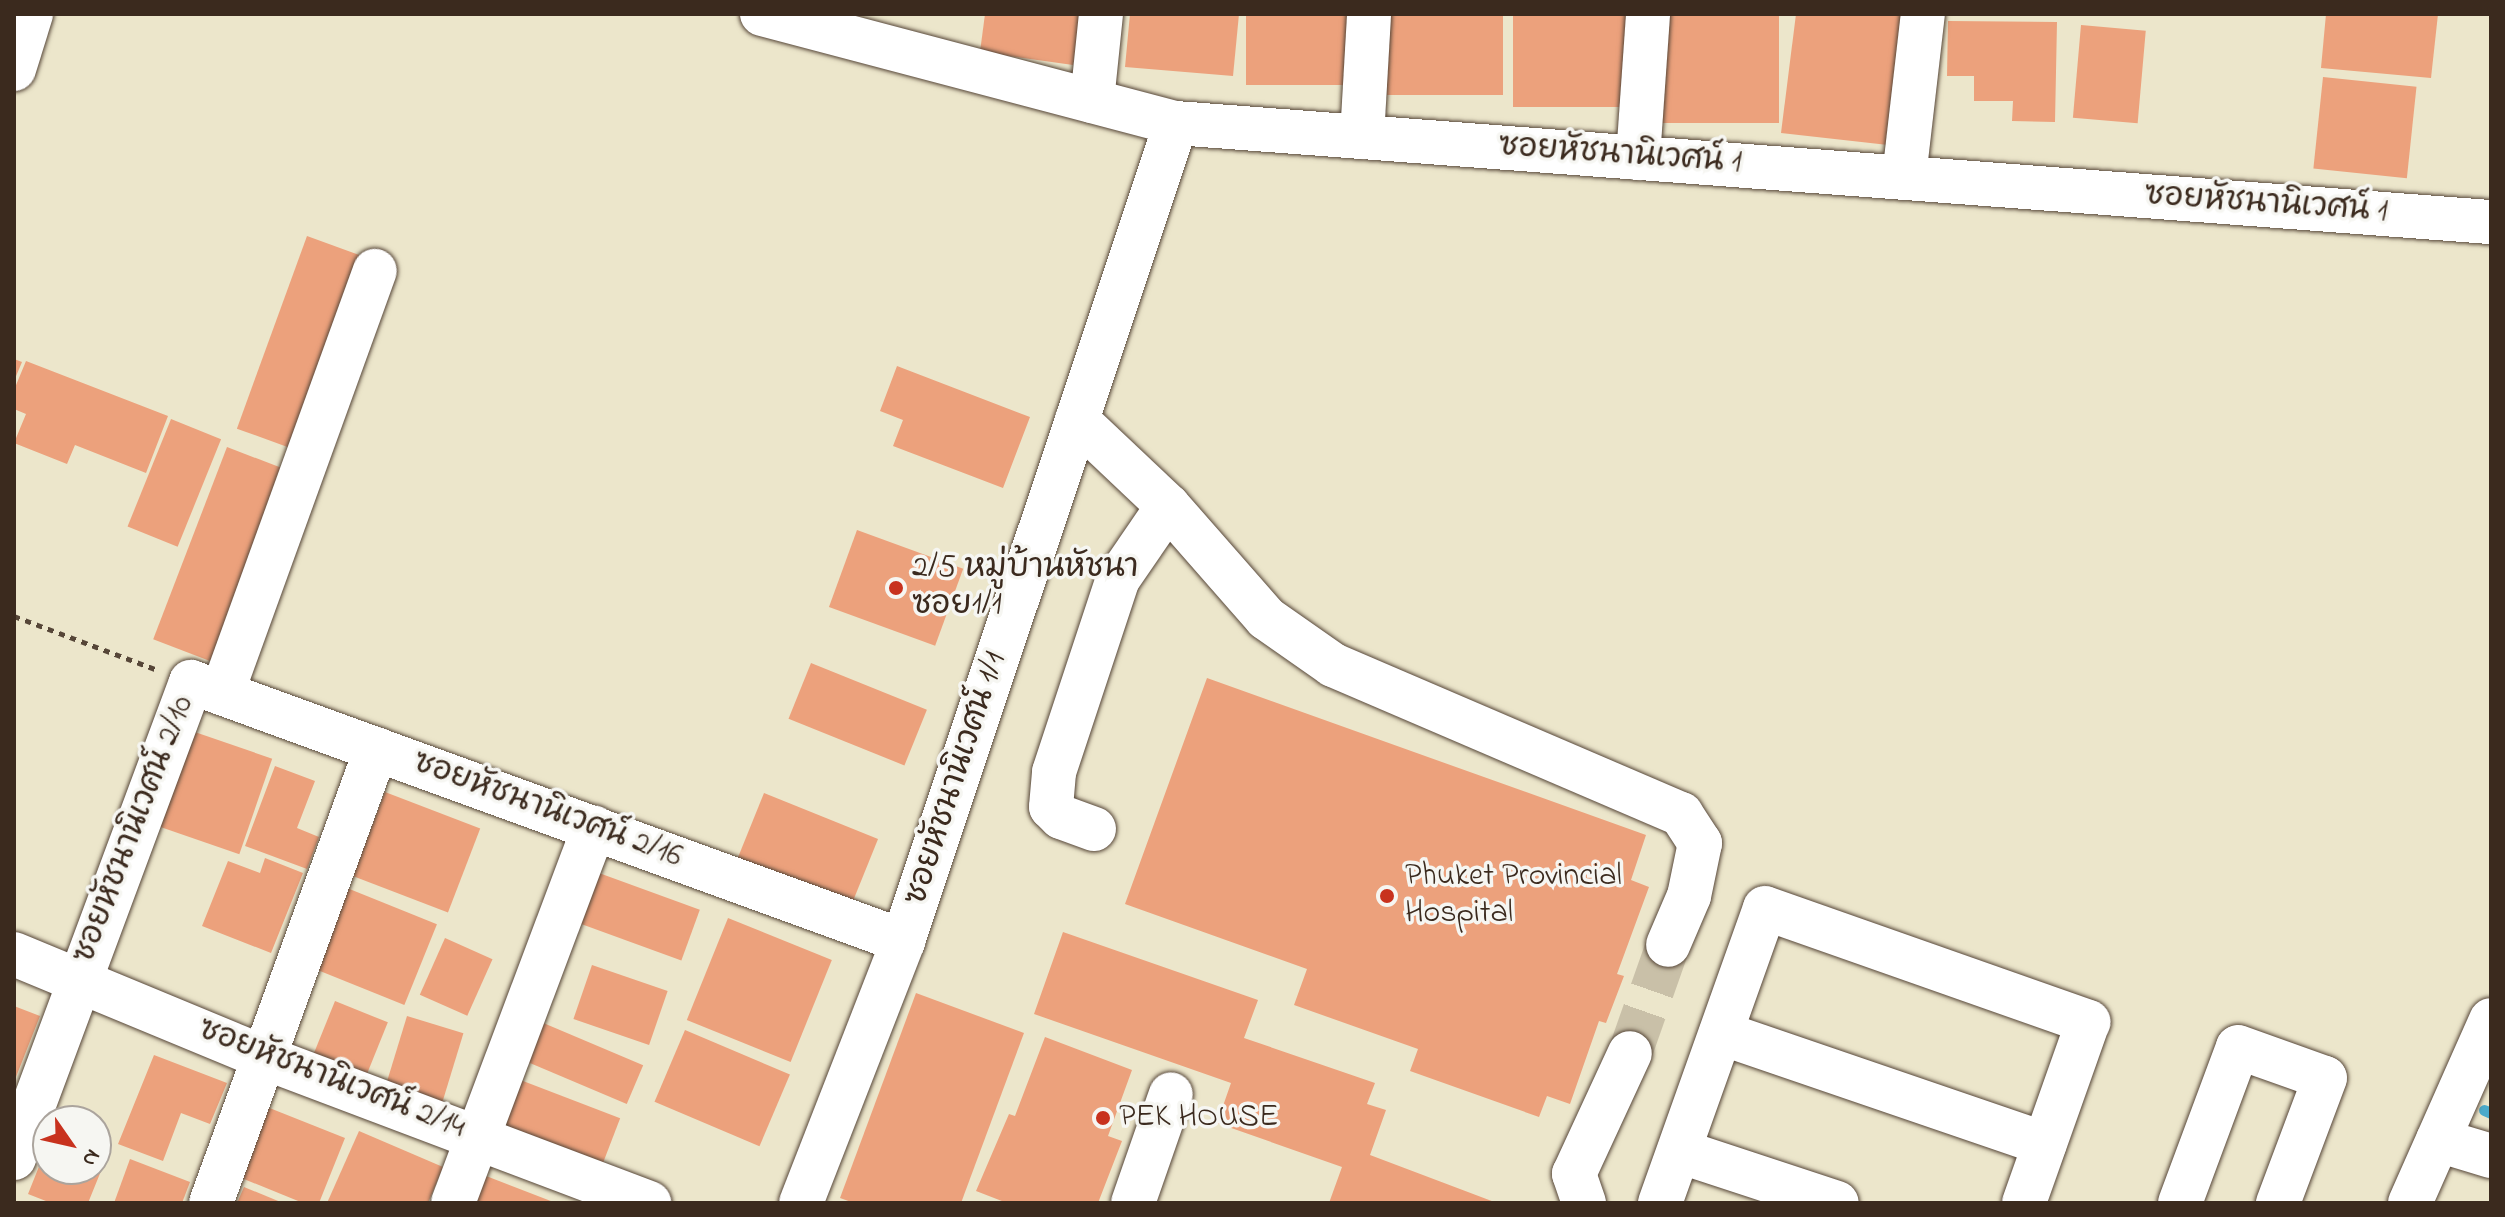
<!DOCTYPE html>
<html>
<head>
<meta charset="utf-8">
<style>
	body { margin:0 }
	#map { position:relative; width:2505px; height:1217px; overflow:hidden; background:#ece6cb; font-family:"Indie Flower","Playpen Sans Thai",sans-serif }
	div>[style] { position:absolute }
	.stream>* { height:11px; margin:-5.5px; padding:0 5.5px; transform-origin:5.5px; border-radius:5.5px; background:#4baaca }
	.building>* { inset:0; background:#eca17c; transform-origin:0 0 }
	.minor-tunnel>* { height:44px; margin-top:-22px; transform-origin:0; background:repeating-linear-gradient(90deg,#c9c0a8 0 44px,transparent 0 66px) }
	.path>* { height:5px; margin-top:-2.5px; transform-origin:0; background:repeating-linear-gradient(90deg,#564638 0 6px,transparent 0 12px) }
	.roads { filter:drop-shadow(0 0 2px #564638) drop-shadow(0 0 2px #564638) }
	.minor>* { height:44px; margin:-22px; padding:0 22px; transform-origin:22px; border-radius:22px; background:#fff }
	.dots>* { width:22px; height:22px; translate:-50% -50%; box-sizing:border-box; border:4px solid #f6f6f2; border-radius:50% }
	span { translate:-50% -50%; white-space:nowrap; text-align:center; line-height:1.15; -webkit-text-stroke:7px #f6f6f2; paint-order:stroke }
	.street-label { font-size:32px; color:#3b2a1e }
	.poi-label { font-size:32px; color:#3b2a1e }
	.left { translate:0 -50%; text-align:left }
	.frame { position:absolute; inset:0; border:16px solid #3b2a1e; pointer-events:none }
	.north { position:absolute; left:32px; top:1105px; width:80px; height:80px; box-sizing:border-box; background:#f6f6f2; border:2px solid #aba49d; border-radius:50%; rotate:124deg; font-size:22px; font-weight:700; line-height:32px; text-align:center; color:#3b2a1e }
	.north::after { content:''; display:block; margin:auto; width:28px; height:36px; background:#c8321e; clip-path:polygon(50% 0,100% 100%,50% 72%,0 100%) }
</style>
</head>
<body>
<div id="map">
	<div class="stream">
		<div style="left:2484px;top:1110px;width:8px;rotate:23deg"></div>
	</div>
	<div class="building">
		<div style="clip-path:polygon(985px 14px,1081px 14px,1073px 65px,980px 52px)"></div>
		<div style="clip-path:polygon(1130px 14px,1239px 14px,1233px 76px,1125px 67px)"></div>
		<div style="left:1246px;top:14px;width:108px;height:71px"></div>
		<div style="left:1387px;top:14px;width:116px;height:81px"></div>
		<div style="left:1513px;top:14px;width:116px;height:93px"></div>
		<div style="left:1661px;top:14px;width:118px;height:109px"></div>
		<div style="clip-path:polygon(1796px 14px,1906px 14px,1897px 146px,1781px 133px)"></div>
		<div style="clip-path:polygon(2326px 14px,2438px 14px,2431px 78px,2321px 68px)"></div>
		<div style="clip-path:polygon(1948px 21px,2057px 22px,2055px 122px,2012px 121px,2013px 101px,1974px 101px,1974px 76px,1947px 76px)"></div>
		<div style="left:2081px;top:25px;width:65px;height:93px;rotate:5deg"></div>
		<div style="left:2323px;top:77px;width:94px;height:92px;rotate:6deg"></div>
		<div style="left:307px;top:236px;width:64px;height:205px;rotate:20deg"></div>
		<div style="clip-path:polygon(14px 359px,22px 362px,14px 381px)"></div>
		<div style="clip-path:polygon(26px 361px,168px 416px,146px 473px,75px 445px,67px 464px,14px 443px,26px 414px,14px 409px,14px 390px)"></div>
		<div style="clip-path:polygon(897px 366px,1030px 417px,1003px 488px,893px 446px,903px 420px,880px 411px)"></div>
		<div style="left:171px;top:419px;width:54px;height:116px;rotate:22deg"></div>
		<div style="left:227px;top:447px;width:65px;height:206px;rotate:21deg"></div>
		<div style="left:857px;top:530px;width:113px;height:82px;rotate:20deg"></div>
		<div style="left:811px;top:663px;width:125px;height:60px;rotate:22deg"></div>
		<div style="clip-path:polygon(1207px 678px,1646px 835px,1631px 880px,1649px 887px,1617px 974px,1624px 976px,1606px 1023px,1599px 1021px,1570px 1104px,1547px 1096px,1539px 1117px,1410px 1071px,1418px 1049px,1294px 1005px,1307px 969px,1125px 904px)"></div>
		<div style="left:189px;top:730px;width:88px;height:101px;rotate:19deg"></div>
		<div style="clip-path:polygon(275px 766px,315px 781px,297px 828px,319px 837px,307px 869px,245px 846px)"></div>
		<div style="left:385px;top:792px;width:102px;height:90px;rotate:21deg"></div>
		<div style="left:764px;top:793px;width:123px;height:86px;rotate:22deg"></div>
		<div style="clip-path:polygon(265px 858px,303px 873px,271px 953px,202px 926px,228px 861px,260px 873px)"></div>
		<div style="left:588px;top:869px;width:119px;height:54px;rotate:20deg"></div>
		<div style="left:347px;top:888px;width:97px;height:87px;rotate:22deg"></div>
		<div style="left:728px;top:918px;width:112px;height:110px;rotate:22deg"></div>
		<div style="clip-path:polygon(1063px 932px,1258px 1000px,1244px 1038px,1375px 1083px,1367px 1104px,1386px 1110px,1370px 1155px,1497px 1203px,1329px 1203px,1342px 1167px,1217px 1123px,1231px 1083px,1034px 1014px)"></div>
		<div style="left:445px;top:938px;width:52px;height:62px;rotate:24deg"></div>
		<div style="left:592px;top:965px;width:80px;height:57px;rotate:19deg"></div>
		<div style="clip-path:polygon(916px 993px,1024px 1033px,961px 1203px,854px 1203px,840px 1198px)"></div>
		<div style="left:335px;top:1001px;width:57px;height:62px;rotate:22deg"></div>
		<div style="clip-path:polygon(14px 1006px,40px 1016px,14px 1082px)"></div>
		<div style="left:407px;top:1016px;width:59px;height:76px;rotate:17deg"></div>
		<div style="left:541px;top:1022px;width:111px;height:42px;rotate:23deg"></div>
		<div style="left:685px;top:1030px;width:114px;height:78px;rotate:23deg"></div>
		<div style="clip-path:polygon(1045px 1037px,1132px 1070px,1108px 1136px,1122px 1141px,1098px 1203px,1007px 1203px,976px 1191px,1009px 1114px,1015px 1116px)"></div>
		<div style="clip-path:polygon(154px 1055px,227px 1083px,210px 1124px,181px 1113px,163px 1161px,118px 1144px)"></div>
		<div style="left:510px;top:1076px;width:118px;height:57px;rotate:21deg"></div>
		<div style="clip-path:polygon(267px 1107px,345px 1138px,319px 1203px,303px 1203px,239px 1177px)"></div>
		<div style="clip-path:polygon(359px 1131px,443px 1167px,428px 1203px,327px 1203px)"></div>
		<div style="clip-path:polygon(96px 1137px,112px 1144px,88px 1203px,51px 1203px,28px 1194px,48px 1144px,48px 1169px,96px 1169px)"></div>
		<div style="clip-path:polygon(130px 1159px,190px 1182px,182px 1203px,114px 1203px)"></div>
		<div style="clip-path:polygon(481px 1174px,556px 1203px,470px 1203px)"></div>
		<div style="clip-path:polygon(244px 1187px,283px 1203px,237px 1203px)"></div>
	</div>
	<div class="minor-tunnel">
		<div style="left:1630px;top:1053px;width:114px;rotate:-70.6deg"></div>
	</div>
	<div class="path">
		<div style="left:14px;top:616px;width:151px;rotate:20.6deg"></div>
	</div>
	<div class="roads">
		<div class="minor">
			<div style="left:762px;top:14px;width:428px;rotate:14.8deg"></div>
			<div style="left:1176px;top:123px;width:1319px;rotate:4.31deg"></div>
			<div style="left:14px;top:69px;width:58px;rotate:-72.8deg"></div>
			<div style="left:1092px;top:101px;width:87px;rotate:-84.1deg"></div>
			<div style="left:1362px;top:137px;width:123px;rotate:-86.7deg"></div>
			<div style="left:1638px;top:158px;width:144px;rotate:-86deg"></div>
			<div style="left:1904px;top:177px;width:164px;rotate:-83.4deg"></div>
			<div style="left:1077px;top:420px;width:125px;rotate:43.4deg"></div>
			<div style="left:1168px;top:506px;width:149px;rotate:48.8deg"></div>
			<div style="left:1266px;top:618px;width:82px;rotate:35deg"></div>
			<div style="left:1333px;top:665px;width:379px;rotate:23.2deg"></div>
			<div style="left:1681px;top:814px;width:35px;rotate:57deg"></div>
			<div style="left:1700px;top:843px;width:54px;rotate:101.7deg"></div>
			<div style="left:1689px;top:896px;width:53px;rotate:113.2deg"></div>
			<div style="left:222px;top:693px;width:449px;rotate:-70.1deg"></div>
			<div style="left:1094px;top:829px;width:35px;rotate:-160deg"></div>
			<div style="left:1061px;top:817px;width:14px;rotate:-135deg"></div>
			<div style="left:1051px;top:807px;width:35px;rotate:-85deg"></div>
			<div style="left:1054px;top:772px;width:203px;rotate:-71.7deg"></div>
			<div style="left:1118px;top:579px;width:88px;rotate:-55.6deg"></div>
			<div style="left:14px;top:954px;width:269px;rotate:22.5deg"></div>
			<div style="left:263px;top:1057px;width:413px;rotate:20.7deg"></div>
			<div style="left:1721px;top:1033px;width:342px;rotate:18.9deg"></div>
			<div style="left:2438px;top:1140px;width:55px;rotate:16.8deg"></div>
			<div style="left:1679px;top:1151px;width:166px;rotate:18.2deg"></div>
			<div style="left:14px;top:1158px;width:508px;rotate:-69.6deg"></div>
			<div style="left:191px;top:682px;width:758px;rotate:19.99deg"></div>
			<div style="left:211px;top:1203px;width:483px;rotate:-70deg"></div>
			<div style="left:453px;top:1203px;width:401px;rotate:-69.4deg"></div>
			<div style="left:801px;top:1203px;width:281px;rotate:-68.7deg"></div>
			<div style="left:903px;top:941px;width:862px;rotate:-71.54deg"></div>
			<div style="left:1133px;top:1203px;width:115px;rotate:-70.8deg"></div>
			<div style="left:1584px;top:1203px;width:31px;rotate:-109deg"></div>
			<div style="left:1574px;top:1174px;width:133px;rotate:-65.2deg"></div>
			<div style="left:1660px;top:1203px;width:313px;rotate:-70.4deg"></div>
			<div style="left:1765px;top:908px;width:343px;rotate:19.4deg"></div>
			<div style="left:2088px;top:1022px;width:192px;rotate:109.5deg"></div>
			<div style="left:2180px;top:1203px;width:166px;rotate:-69.6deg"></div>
			<div style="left:2238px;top:1047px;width:92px;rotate:19.6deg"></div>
			<div style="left:2325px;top:1078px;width:134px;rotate:110.6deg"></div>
			<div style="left:2410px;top:1203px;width:200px;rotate:-66.1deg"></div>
		</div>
	</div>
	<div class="dots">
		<div style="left:896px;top:588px;background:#c8321e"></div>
		<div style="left:1387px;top:896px;background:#c8321e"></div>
		<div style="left:1103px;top:1118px;background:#c8321e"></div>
	</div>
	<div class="street-label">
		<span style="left:1620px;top:156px;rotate:4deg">ซอยหัชนานิเวศน์ 1</span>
		<span style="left:2266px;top:205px;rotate:4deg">ซอยหัชนานิเวศน์ 1</span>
		<span style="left:957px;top:779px;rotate:-72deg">ซอยหัชนานิเวศน์ 1/1</span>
		<span style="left:547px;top:811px;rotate:20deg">ซอยหัชนานิเวศน์ 2/16</span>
		<span style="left:135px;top:830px;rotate:-69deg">ซอยหัชนานิเวศน์ 2/10</span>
		<span style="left:331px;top:1080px;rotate:21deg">ซอยหัชนานิเวศน์ 2/14</span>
	</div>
	<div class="poi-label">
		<span class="left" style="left:912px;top:588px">2/5 หมู่บ้านหัชนา<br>ซอย1/1</span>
		<span class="left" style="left:1405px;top:896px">Phuket Provincial<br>Hospital</span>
		<span class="left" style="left:1119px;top:1118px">PEK HOUSE</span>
	</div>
	<div class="frame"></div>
	<div class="north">N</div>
</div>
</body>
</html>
